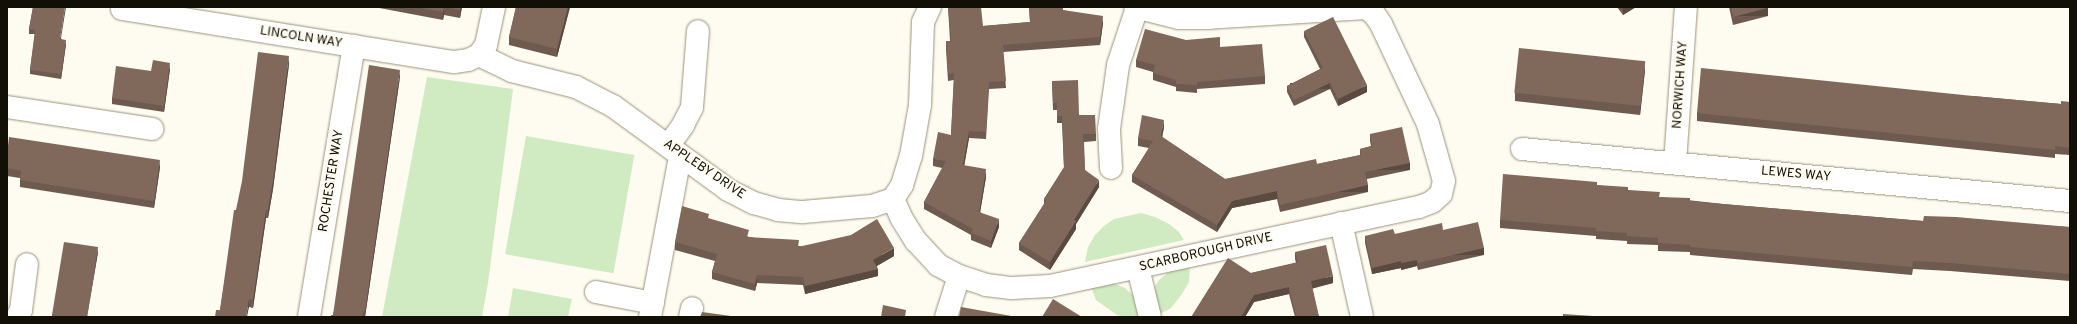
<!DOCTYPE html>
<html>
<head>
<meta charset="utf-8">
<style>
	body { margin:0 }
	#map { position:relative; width:2077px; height:324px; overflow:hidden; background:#fefbf0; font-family:Overpass,sans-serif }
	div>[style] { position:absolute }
	.green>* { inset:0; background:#d0eac1; transform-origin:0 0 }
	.roads { filter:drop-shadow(0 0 1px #9a927a) drop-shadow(0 0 1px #9a927a) }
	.minor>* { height:22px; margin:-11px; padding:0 11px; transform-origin:11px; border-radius:11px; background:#fff }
	.wall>* { inset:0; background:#6e5a4e }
	.shaded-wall>* { inset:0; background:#5a4a40; transform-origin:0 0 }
	.building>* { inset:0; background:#80695b; transform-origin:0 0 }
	span { translate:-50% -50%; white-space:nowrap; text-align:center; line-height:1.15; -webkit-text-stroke:4px #fefbf0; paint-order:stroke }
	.street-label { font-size:13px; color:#120f07 }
	.frame { position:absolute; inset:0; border:8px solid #120f07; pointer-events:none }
</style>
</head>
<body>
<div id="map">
	<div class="green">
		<div style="clip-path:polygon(427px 77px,513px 89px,488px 283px,482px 317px,382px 317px)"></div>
		<div style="left:526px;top:136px;width:110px;height:120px;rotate:10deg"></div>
		<div style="clip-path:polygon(1141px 213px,1155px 217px,1169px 224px,1179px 232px,1184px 240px,1085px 262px,1088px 247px,1095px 235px,1104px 226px,1114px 219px)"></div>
		<div style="clip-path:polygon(1190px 265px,1189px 282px,1182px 294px,1171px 308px,1158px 315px,1154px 289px,1158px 281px,1171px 270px)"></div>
		<div style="clip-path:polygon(1105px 284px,1115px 284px,1125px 288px,1134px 296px,1141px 317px,1125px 317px,1117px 315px,1096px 300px,1091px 287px)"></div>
		<div style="clip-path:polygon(513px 288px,572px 299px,568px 317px,508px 317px)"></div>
	</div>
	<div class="roads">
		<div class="minor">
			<div style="left:122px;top:9px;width:336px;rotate:9.1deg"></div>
			<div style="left:454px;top:62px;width:14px;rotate:-8deg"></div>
			<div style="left:468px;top:60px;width:12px;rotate:-24deg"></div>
			<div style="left:479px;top:55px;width:12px;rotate:-55deg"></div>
			<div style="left:486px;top:45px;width:39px;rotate:-78deg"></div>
			<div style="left:479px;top:55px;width:37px;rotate:26deg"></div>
			<div style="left:512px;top:71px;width:66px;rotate:14deg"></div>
			<div style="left:576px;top:87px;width:42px;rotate:27.2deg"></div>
			<div style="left:613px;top:106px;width:142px;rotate:36.1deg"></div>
			<div style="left:728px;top:190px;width:29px;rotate:27deg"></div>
			<div style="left:754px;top:203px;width:25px;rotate:16deg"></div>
			<div style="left:778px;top:210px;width:25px;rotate:5deg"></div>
			<div style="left:803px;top:212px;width:69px;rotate:-5deg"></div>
			<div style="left:872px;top:206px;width:22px;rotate:-18deg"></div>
			<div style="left:893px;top:199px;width:17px;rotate:-57deg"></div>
			<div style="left:902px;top:185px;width:30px;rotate:-73deg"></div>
			<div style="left:911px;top:156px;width:52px;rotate:-80deg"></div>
			<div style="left:920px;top:105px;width:83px;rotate:-87.9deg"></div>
			<div style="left:923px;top:22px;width:17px;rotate:-65deg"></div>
			<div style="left:7px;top:107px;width:147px;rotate:8.6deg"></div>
			<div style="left:668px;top:146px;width:26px;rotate:-54deg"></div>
			<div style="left:683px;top:125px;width:20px;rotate:-63deg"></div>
			<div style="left:692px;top:107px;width:76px;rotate:-85.5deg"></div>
			<div style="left:1522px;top:149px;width:550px;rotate:5.42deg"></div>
			<div style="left:1675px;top:163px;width:156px;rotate:-86deg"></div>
			<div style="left:1111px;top:168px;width:39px;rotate:-93deg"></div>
			<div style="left:1109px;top:129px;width:28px;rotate:-82deg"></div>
			<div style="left:1113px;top:101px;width:36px;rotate:-82deg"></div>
			<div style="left:1118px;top:65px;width:60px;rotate:-71.6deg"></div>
			<div style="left:893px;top:199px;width:22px;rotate:66deg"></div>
			<div style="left:902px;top:219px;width:26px;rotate:58deg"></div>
			<div style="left:916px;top:241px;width:33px;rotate:47deg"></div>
			<div style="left:938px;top:265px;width:24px;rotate:28deg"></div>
			<div style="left:959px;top:276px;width:28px;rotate:18deg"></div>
			<div style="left:986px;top:285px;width:26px;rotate:7deg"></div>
			<div style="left:1012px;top:288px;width:38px;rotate:-3deg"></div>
			<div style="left:1050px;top:286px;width:377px;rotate:-12.1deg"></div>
			<div style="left:1419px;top:207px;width:14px;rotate:-21deg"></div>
			<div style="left:1432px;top:202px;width:12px;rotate:-42deg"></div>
			<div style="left:1441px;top:194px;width:13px;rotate:-77deg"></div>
			<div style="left:1444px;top:181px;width:59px;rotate:-105.7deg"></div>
			<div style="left:1428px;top:124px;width:110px;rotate:-115.2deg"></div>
			<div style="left:1381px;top:24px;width:12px;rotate:-125deg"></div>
			<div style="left:1374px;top:14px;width:10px;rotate:-143deg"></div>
			<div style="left:1366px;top:8px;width:157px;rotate:176.4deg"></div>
			<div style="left:1209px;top:18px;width:30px;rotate:180deg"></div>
			<div style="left:1179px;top:18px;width:45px;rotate:-166deg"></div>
			<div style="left:1341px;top:223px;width:96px;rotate:77.4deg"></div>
			<div style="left:1138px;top:268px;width:50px;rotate:76.2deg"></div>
			<div style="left:596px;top:292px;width:58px;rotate:10.9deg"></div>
			<div style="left:17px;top:317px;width:8px;rotate:-60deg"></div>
			<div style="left:21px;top:310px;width:46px;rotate:-82.6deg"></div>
			<div style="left:309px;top:317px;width:275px;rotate:-80.6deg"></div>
			<div style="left:650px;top:317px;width:164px;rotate:-79.4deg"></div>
			<div style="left:690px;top:317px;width:9px;rotate:-77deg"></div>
			<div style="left:946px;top:317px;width:43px;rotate:-72.4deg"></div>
		</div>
	</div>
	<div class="wall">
		<div style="clip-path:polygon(33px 7px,66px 44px,61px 79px,30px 74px,30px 70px,35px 34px,29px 34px,29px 29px)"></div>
		<div style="clip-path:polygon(374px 7px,462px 7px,460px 18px,444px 15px,443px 20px)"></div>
		<div style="clip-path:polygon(516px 7px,570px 7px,557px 57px,509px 45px,509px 37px)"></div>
		<div style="clip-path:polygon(948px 7px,983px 26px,1030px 22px,1029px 7px,1063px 7px,1063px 10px,1103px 23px,1100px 45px,1003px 52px,1006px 88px,989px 89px,986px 139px,969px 138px,964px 166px,986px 177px,980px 212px,999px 227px,991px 248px,971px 240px,971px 235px,924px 209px,924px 202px,942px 168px,933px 166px,933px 159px,951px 135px,954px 80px,948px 81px,946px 49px,946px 41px,950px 41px)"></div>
		<div style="clip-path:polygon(1617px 7px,1636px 7px,1623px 15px)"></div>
		<div style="clip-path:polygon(1729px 7px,1768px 7px,1768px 16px,1733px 25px)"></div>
		<div style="clip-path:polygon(1304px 31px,1367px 92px,1338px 106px,1330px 89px,1294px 106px,1287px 92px,1287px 86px,1320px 69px,1304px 37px)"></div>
		<div style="clip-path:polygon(1186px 40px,1220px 47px,1265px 76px,1265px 84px,1197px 89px,1197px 93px,1176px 91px,1176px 87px,1153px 80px,1153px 72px,1136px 67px,1136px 60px)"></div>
		<div style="clip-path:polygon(289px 64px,273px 189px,268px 218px,266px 218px,253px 308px,249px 307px,220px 310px,236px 210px)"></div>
		<div style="clip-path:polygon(170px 69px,164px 112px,112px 104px,112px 98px,151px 71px)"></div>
		<div style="clip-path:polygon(1645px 70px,1640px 115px,1515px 101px,1515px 93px)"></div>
		<div style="clip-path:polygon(400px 77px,365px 317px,331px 317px,333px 315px)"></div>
		<div style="clip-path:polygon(1052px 81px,1079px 115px,1096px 134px,1096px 141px,1084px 142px,1085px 170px,1099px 187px,1076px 224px,1076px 229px,1050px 270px,1019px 250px,1019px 243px,1044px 204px,1044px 199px,1064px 168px,1062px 123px,1057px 123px,1057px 110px,1053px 110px)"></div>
		<div style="clip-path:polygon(1973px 96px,2061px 104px,2070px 102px,2070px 155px,2055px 154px,2055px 158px,1697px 121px,1697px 113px)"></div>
		<div style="clip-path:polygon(1164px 127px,1162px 137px,1225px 179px,1317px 164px,1360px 155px,1360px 149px,1371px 146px,1370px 141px,1370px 134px,1410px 170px,1367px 179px,1368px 192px,1280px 212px,1277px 199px,1232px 208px,1217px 232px,1132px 182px,1132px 175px,1149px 148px,1138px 146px,1138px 138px)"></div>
		<div style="clip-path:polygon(7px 154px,160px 167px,154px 208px,20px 187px,20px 178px,7px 176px)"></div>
		<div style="clip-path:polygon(1597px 185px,1628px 190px,1660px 197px,1723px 204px,1923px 221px,2070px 227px,2070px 281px,1950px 271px,1913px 269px,1912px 275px,1845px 269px,1690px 255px,1690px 252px,1658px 251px,1658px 245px,1627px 244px,1627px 241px,1596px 239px,1596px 236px,1500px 228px,1500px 220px)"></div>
		<div style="clip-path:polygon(709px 219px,749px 237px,799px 246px,894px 256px,877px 266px,878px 276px,805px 294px,803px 285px,757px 283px,755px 291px,712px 279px,712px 272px,715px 261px,675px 250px,675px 242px)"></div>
		<div style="clip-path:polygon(1443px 230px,1484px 255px,1418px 270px,1417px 266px,1401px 270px,1401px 268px,1372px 274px,1365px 243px,1365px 236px,1395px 234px)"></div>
		<div style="clip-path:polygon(98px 252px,87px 317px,52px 317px,52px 315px)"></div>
		<div style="clip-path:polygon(1295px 252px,1333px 283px,1312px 288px,1319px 317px,1295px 317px,1289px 294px,1254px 302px,1245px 317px,1191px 317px,1251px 273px,1296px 263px,1295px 259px)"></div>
	</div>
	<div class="shaded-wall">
		<div style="clip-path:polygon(65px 7px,66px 7px,60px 44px,60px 39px)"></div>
		<div style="clip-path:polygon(444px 7px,444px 15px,443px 20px,443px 12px)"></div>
		<div style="clip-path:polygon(461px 7px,462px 7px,460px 18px,460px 10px)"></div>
		<div style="clip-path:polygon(568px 7px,570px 7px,557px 57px,557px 49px)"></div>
		<div style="clip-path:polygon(1624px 7px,1636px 7px,1623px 15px,1623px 8px)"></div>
		<div style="left:1768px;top:8px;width:8px;height:36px;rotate:90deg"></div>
		<div style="clip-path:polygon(1103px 16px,1103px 23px,1100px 45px,1100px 37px)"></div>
		<div style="clip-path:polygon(66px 40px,66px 44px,61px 79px,61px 74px)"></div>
		<div style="clip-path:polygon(289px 56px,289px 64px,273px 189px,268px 218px,268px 210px)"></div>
		<div style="clip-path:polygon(1645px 62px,1645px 70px,1640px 115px,1640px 107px)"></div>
		<div style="clip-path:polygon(170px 63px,170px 69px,164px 112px,164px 106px)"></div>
		<div style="clip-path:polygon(400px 70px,400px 77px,365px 317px,365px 311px)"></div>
		<div style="left:1330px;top:83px;width:6px;height:40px;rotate:90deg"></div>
		<div style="clip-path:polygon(1367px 85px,1367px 92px,1338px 106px,1338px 99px)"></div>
		<div style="clip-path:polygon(1164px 120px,1164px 127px,1161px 144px,1161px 136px)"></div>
		<div style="clip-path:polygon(969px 131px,969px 138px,963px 173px,963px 165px)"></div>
		<div style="clip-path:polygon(160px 160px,160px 167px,154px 208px,154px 201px)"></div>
		<div style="left:1410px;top:163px;width:7px;height:46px;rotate:90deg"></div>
		<div style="clip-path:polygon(986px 169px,986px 177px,979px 219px,979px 212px)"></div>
		<div style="clip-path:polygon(1099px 180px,1099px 187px,1076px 224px,1076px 229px,1050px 270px,1050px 262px,1074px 220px)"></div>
		<div style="left:1368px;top:185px;width:7px;height:90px;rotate:90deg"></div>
		<div style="clip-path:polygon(1277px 191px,1277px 199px,1232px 208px,1217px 232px,1217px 225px,1232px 201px)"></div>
		<div style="clip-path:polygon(266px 210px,266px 218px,253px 308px,253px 300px)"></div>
		<div style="clip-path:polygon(999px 219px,999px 227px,991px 248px,991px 241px)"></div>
		<div style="clip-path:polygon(98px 247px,98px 252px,87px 317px)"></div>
		<div style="clip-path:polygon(894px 248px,894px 256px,873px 268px,873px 260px)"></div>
		<div style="left:1484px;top:248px;width:7px;height:68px;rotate:90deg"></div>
		<div style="clip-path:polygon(1417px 260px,1417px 266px,1401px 270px,1401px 263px)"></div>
		<div style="clip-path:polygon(1401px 261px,1401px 268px,1372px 274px,1372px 268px)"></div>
		<div style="clip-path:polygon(878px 269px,878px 276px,805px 294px,805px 286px)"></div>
		<div style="clip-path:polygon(757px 275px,757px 283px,755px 291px,755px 284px)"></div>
		<div style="clip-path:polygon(1333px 276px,1333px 283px,1311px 289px,1311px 281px)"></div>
		<div style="clip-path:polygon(1289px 287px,1289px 294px,1254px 302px,1245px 317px,1241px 317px,1254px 295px)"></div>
		<div style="clip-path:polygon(249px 299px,249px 307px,247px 317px,246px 317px)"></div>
	</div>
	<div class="building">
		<div style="clip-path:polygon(33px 7px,65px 7px,60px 39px,66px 40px,61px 74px,30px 70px,35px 30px,29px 29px)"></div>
		<div style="clip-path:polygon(416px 7px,444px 7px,443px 12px)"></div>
		<div style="clip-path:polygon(444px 7px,461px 7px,460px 10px)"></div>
		<div style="clip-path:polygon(516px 7px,568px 7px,557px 49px,509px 37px)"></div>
		<div style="clip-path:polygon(948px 7px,981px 7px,983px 26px,1030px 22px,1029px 7px,1063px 7px,1063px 10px,1103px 16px,1100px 37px,1003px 45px,1006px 81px,989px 82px,986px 132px,969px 131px,963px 165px,986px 169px,979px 212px,999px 219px,991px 241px,971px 233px,973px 229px,924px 202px,946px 161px,933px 159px,938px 132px,951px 135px,954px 73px,948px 74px,946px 41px,951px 41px)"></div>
		<div style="clip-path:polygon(1731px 7px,1768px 7px,1768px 8px,1733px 17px)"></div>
		<div style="clip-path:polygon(1333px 17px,1367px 85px,1338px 99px,1330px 83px,1294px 100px,1287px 86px,1323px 68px,1304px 31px)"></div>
		<div style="clip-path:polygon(1145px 29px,1186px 40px,1220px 37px,1220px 47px,1262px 44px,1265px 76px,1197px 82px,1197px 85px,1176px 84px,1176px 80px,1153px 73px,1155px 65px,1136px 60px)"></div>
		<div style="left:1519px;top:48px;width:127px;height:45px;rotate:6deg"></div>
		<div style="clip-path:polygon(258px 52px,289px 56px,273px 181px,268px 210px,266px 210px,253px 300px,249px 299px,246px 317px,215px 317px,216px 310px,220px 310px,234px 210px,236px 210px,242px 181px)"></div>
		<div style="clip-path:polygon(153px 60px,170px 63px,164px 106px,112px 98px,116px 66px,151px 71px)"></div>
		<div style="clip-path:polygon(369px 65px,400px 70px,365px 311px,363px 311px,362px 317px,331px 317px,331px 315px,333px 315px)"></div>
		<div style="clip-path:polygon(1701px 68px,1973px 96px,2061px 104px,2061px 101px,2070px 102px,2070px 148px,2055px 146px,2055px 150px,1697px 113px)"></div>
		<div style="clip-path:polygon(1078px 80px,1079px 115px,1095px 115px,1096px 134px,1083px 134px,1085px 170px,1099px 180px,1074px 220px,1076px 221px,1050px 262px,1019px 243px,1046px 201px,1044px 199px,1064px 167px,1062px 116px,1057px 116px,1057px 103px,1053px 103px,1052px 81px)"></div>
		<div style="clip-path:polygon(1142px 115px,1164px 120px,1161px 136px,1225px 179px,1316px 159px,1317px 164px,1361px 155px,1360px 149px,1372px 146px,1370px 134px,1402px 127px,1410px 163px,1365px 172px,1368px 185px,1280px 205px,1277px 191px,1232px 201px,1217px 225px,1132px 175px,1153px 141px,1138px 138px)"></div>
		<div style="clip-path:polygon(9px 137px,160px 160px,154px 201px,20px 180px,21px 171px,7px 168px,7px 154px)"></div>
		<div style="clip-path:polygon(1503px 174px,1597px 182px,1597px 185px,1628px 187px,1628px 190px,1660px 192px,1659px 197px,1690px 198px,1690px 201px,1723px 204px,1923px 221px,1924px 216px,1956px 217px,2070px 227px,2070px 274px,1950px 263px,1913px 261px,1912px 267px,1845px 261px,1690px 247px,1690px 245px,1658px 243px,1658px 238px,1627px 236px,1627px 233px,1596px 231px,1596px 228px,1500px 220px)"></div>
		<div style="clip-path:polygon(682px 206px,709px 214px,708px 218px,749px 230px,747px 237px,799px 240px,798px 247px,851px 235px,877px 219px,894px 248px,873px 260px,878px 269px,805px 286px,803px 277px,757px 275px,755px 284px,712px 272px,717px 254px,675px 242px)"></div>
		<div style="clip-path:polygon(1478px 222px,1484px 248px,1418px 263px,1417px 260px,1401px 263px,1401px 261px,1372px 268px,1365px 236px,1393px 229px,1395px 234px,1442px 223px,1443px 230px)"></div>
		<div style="clip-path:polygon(64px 242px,98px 247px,87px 317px,64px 317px,52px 315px)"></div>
		<div style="clip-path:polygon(1326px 245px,1333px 276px,1311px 281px,1319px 317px,1296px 317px,1289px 287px,1254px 295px,1241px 317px,1191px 317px,1228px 258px,1251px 273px,1298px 262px,1295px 252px)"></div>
		<div style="clip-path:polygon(1053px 299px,1082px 317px,1042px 317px)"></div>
		<div style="clip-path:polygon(883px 305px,906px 310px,905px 317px,881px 317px)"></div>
		<div style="clip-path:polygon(961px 307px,1017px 317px,959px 317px)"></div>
		<div style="clip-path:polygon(702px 312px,731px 316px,731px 317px,700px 317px)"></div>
		<div style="clip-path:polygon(1563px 314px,1593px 316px,1593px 317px,1563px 317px)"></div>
	</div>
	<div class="street-label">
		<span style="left:301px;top:38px;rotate:9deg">LINCOLN WAY</span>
		<span style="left:1681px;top:85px;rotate:-86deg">NORWICH WAY</span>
		<span style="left:704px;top:170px;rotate:34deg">APPLEBY DRIVE</span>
		<span style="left:1796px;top:175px;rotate:5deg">LEWES WAY</span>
		<span style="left:332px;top:181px;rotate:-81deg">ROCHESTER WAY</span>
		<span style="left:1206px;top:253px;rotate:-13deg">SCARBOROUGH DRIVE</span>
	</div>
	<div class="frame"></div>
</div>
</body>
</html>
